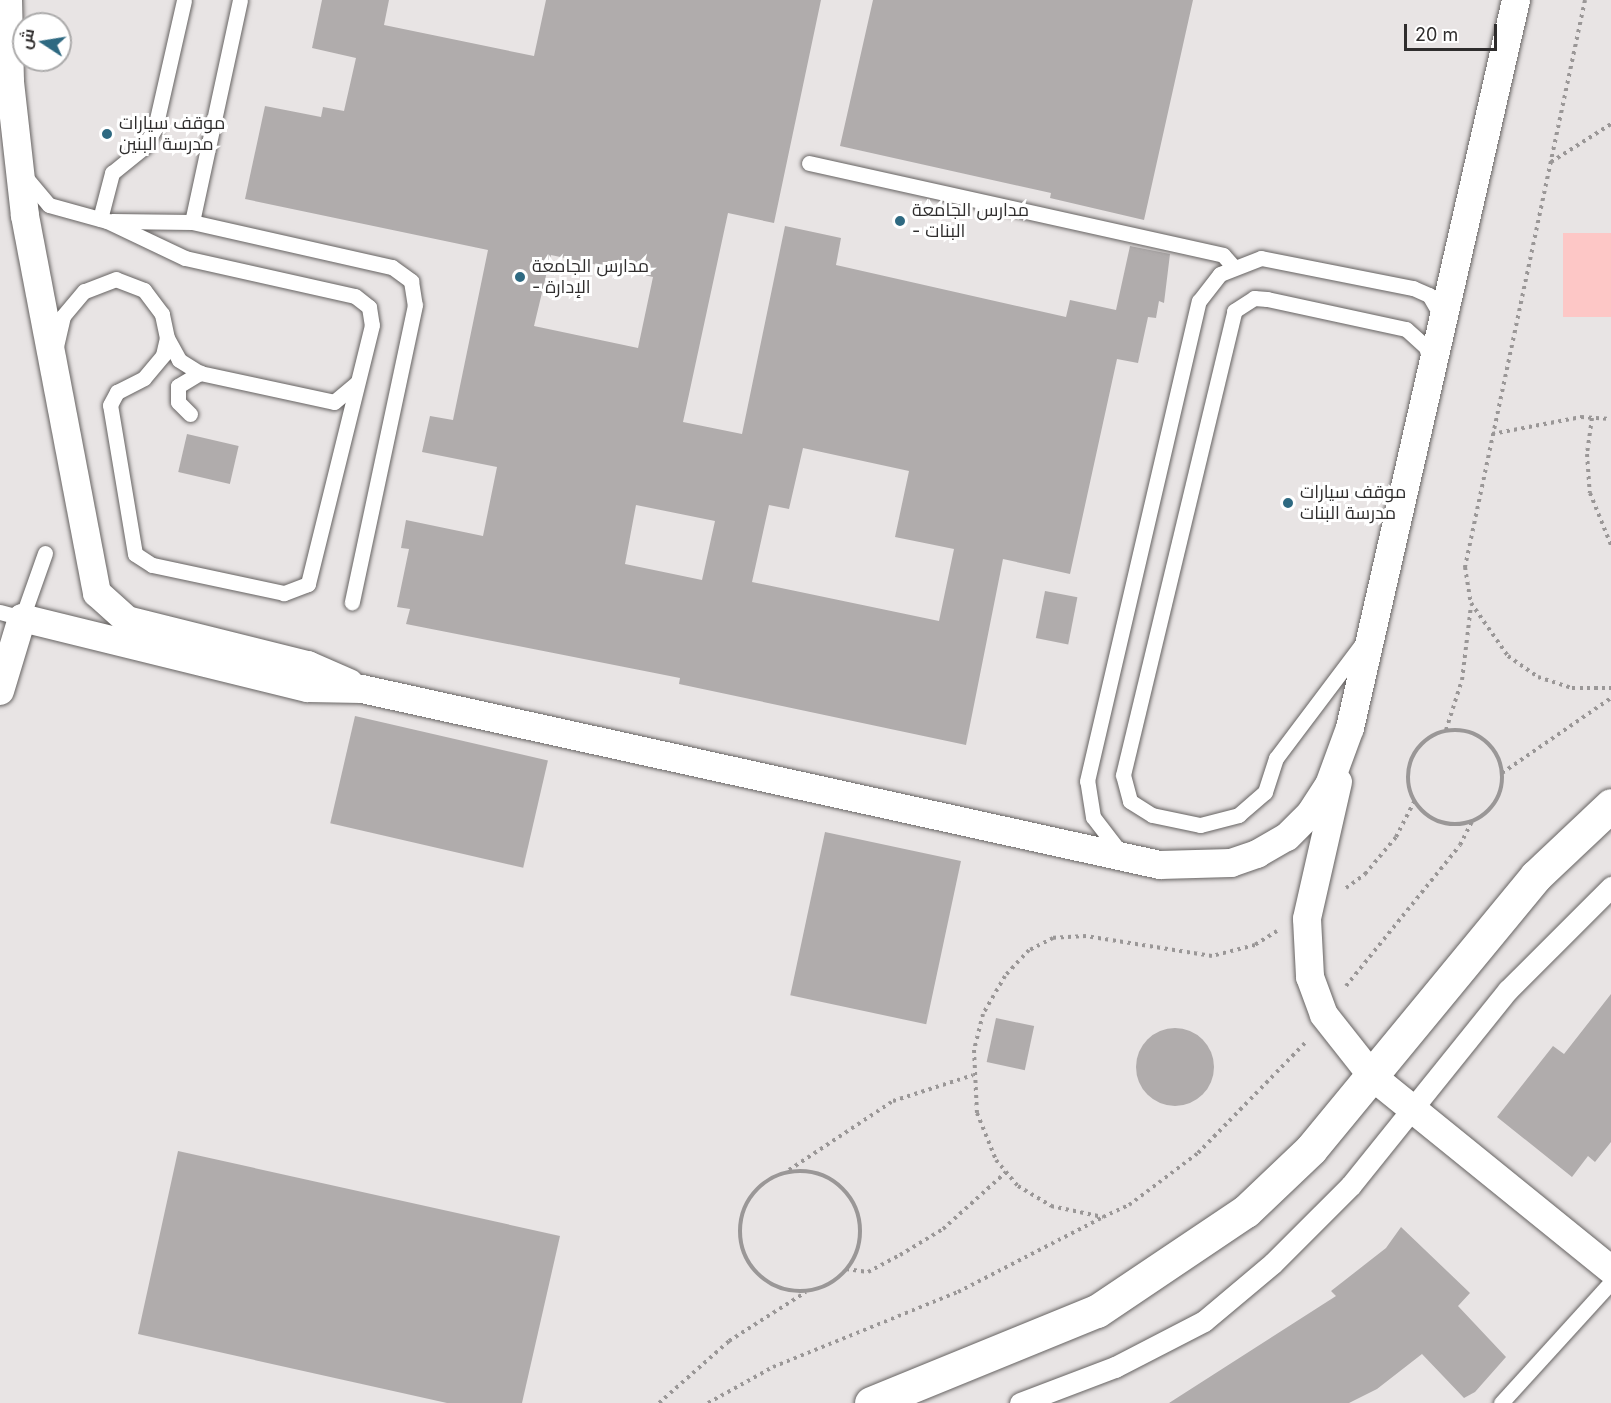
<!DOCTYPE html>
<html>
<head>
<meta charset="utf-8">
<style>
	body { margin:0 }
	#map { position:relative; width:1611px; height:1403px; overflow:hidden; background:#e8e4e4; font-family:Inter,Cairo,sans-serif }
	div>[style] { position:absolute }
	.green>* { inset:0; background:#fdc7c6; transform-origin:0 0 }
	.building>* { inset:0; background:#b0acac; transform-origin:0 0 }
	.round { border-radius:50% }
	.path>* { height:4px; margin-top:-2px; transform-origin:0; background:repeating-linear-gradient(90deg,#9a9797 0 3px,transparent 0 7.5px) }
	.path>.ring { margin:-2px; padding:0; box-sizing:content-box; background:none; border:4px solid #9a9797; border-radius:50% }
	.roads { filter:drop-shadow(0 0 2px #666362) drop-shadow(0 0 2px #666362) }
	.service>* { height:15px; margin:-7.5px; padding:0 7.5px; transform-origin:7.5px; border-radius:7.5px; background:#fff }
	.pedestrian>* { height:21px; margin:-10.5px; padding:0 10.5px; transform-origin:10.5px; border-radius:10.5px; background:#fff }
	.minor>* { height:28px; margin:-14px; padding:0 14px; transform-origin:14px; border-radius:14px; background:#fff }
	.tertiary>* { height:33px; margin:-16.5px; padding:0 16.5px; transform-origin:16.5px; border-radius:16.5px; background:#fff }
	.dots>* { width:16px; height:16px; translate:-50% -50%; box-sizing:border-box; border:3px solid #fff; border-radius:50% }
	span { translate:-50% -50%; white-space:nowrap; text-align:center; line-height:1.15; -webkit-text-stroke:6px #fff; paint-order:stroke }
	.poi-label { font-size:18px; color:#2f2d2d }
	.left { translate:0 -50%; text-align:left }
	.north { position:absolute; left:12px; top:12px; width:60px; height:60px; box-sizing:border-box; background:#fff; border:2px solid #acabab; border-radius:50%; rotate:282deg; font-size:16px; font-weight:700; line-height:24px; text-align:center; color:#2f2d2d }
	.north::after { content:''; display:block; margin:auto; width:21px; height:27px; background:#2e6981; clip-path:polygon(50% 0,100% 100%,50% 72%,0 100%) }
	.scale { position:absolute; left:1404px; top:24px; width:93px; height:27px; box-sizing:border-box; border:3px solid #2f2d2d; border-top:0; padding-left:8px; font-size:18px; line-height:21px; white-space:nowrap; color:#2f2d2d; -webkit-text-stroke:4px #fff; paint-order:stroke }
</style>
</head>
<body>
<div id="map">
	<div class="green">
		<div style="left:1611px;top:233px;width:84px;height:48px;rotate:90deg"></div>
	</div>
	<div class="building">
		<div style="clip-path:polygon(evenodd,322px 0,389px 0,384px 25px,534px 56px,546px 0,821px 0,774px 223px,728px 213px,683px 422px,742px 434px,785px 226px,841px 238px,836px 265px,1066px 317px,1070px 300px,1116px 310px,1130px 246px,1170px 254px,1164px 303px,1159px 301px,1156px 318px,1148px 317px,1138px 363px,1117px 359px,1070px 574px,1003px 559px,966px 745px,679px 684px,680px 678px,406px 624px,410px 609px,397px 607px,409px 549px,401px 548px,406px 520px,483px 536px,497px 467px,422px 452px,430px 416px,453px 420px,488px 250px,245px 199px,265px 106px,321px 117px,323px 107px,344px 111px,356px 58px,312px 48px,322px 0,551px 255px,653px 277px,638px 348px,534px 326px,551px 255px,322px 0,803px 448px,909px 471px,895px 537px,954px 549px,939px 621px,752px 582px,769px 505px,789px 509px,803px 448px,322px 0,636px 505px,715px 521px,702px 580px,625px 564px,636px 505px)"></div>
		<div style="clip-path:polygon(873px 0,1193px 0,1144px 220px,1050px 198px,1051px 193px,840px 146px)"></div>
		<div style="left:187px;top:434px;width:53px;height:39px;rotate:13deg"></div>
		<div style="left:1045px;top:591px;width:33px;height:48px;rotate:11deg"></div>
		<div style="left:355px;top:716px;width:198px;height:110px;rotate:13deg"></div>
		<div style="left:825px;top:832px;width:139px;height:167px;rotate:12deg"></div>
		<div style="clip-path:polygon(1611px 994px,1611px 1142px,1595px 1162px,1588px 1156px,1572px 1177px,1497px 1117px,1553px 1046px,1564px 1054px)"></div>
		<div style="left:996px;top:1018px;width:39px;height:45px;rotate:12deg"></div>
		<div class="round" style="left:1136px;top:1028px;width:78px;height:78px"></div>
		<div style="clip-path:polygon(178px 1151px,560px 1236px,522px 1403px,447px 1403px,138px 1334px)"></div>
		<div style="clip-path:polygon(1401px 1227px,1470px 1293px,1458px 1306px,1506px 1357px,1475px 1392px,1464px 1398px,1422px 1354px,1377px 1389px,1349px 1403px,1169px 1403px,1336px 1296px,1331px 1291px,1386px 1248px)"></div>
	</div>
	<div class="path">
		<div style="left:1585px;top:0;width:580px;rotate:101.95deg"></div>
		<div style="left:1465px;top:567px;width:36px;rotate:81deg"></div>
		<div style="left:1471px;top:603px;width:65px;rotate:55.1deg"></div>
		<div style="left:1508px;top:656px;width:37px;rotate:35deg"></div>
		<div style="left:1538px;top:677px;width:36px;rotate:18deg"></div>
		<div style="left:1572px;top:688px;width:39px"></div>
		<div style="left:1551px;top:162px;width:71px;rotate:-32.3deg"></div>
		<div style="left:1592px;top:418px;width:36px;rotate:98deg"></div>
		<div style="left:1587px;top:454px;width:39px;rotate:86deg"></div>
		<div style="left:1590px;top:493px;width:56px;rotate:68deg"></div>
		<div style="left:1492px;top:434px;width:91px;rotate:-10.8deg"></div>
		<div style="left:1581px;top:417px;width:30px;rotate:4deg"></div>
		<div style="left:1446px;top:730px;width:52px;rotate:-72.3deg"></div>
		<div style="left:1462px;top:680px;width:75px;rotate:-83.1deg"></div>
		<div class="ring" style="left:1408px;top:730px;width:90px;height:90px"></div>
		<div style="left:1502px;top:773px;width:132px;rotate:-34.5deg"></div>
		<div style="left:1346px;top:888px;width:24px;rotate:-36deg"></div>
		<div style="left:1365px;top:874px;width:48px;rotate:-50deg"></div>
		<div style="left:1396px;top:837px;width:42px;rotate:-62.8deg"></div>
		<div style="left:1277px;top:931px;width:26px;rotate:148deg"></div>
		<div style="left:1255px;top:945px;width:44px;rotate:165.7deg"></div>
		<div style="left:1212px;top:956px;width:128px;rotate:-171deg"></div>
		<div style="left:1086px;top:936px;width:33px;rotate:177deg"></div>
		<div style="left:1053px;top:938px;width:27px;rotate:153deg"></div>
		<div style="left:1029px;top:950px;width:35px;rotate:133deg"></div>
		<div style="left:1005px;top:976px;width:44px;rotate:120.1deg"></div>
		<div style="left:983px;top:1014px;width:37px;rotate:104deg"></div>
		<div style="left:974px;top:1050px;width:63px;rotate:87.3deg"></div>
		<div style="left:977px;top:1113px;width:51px;rotate:68deg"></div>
		<div style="left:996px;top:1160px;width:34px;rotate:50deg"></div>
		<div style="left:1018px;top:1186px;width:39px;rotate:31deg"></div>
		<div style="left:1051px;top:1206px;width:53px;rotate:11.9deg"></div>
		<div style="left:1103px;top:1217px;width:29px;rotate:-25deg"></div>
		<div style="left:1129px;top:1205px;width:86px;rotate:-37deg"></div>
		<div style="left:1198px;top:1153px;width:156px;rotate:-45.8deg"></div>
		<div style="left:1346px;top:986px;width:181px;rotate:-51deg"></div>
		<div style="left:1460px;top:845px;width:28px;rotate:-63deg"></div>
		<div style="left:789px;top:1170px;width:125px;rotate:-33.6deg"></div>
		<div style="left:893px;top:1101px;width:84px;rotate:-18deg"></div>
		<div class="ring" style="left:740px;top:1171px;width:116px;height:116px"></div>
		<div style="left:846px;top:1269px;width:22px;rotate:8deg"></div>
		<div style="left:868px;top:1272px;width:36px;rotate:-28deg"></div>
		<div style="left:900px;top:1255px;width:50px;rotate:-31.2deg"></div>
		<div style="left:943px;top:1229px;width:85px;rotate:-42.1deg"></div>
		<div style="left:659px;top:1403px;width:94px;rotate:-41.5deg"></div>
		<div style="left:729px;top:1341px;width:91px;rotate:-32.5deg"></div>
		<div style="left:708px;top:1403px;width:74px;rotate:-29deg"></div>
		<div style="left:773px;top:1367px;width:200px;rotate:-22.1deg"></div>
		<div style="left:958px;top:1292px;width:163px;rotate:-27.3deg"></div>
	</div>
	<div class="roads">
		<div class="service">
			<div style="left:809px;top:163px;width:424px;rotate:12.5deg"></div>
			<div style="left:1223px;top:255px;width:15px;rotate:48deg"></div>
			<div style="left:27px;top:179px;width:34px;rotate:50deg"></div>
			<div style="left:49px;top:205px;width:60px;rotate:15.4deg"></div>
			<div style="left:107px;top:221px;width:86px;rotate:25.4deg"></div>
			<div style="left:185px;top:258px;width:174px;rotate:12.6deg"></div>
			<div style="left:355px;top:296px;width:18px;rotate:38deg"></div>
			<div style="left:369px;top:307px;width:18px;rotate:81deg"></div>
			<div style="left:372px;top:325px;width:267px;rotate:103.9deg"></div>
			<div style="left:308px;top:584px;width:26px;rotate:159deg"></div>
			<div style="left:284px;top:593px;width:135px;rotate:-168deg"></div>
			<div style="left:152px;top:565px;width:20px;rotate:-147deg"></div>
			<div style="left:135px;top:554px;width:151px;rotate:-99.5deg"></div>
			<div style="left:110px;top:405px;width:15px;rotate:-62deg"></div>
			<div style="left:117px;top:392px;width:30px;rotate:-27deg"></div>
			<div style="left:144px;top:378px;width:30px;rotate:-50deg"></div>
			<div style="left:163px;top:355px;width:17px;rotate:-77deg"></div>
			<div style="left:167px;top:338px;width:25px;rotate:-102deg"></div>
			<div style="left:162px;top:314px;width:30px;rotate:-127deg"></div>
			<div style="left:144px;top:290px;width:30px;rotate:-159deg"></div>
			<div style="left:116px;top:279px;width:34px;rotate:159deg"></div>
			<div style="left:84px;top:291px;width:33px;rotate:130deg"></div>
			<div style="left:63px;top:316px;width:31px;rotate:103deg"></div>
			<div style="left:100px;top:219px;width:48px;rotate:-75.4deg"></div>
			<div style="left:112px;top:173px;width:41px;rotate:-39.1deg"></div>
			<div style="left:144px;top:147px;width:22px;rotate:-60deg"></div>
			<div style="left:155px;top:128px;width:131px;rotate:-77.2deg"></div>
			<div style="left:112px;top:221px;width:80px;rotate:0.7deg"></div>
			<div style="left:192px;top:222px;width:227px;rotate:-77.8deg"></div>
			<div style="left:192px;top:222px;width:205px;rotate:12.7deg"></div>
			<div style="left:392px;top:267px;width:24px;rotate:36deg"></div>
			<div style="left:411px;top:281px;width:24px;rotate:81deg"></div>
			<div style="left:415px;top:305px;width:304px;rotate:102deg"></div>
			<div style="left:167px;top:338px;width:25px;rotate:61deg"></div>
			<div style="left:179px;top:360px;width:25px;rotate:32deg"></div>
			<div style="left:200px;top:373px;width:137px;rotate:12.2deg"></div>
			<div style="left:334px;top:402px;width:30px;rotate:-40deg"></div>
			<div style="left:190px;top:414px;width:17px;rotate:-135deg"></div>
			<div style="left:178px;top:402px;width:16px;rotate:-90deg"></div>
			<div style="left:178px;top:386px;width:26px;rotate:-31deg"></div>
			<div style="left:0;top:612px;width:23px;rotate:15deg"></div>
			<div style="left:22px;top:618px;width:69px;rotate:-70.5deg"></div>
			<div style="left:1362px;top:644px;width:143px;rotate:127deg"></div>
			<div style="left:1276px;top:758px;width:36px;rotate:108deg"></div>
			<div style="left:1265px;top:792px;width:35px;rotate:139deg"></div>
			<div style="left:1239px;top:815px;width:40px;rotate:165.6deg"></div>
			<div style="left:1200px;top:825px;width:49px;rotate:-168.2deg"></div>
			<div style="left:1152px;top:815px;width:26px;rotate:-148deg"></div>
			<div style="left:1130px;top:801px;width:27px;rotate:-105deg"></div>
			<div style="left:1123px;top:775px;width:477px;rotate:-76.5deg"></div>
			<div style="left:1234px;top:311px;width:24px;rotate:-33deg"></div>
			<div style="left:1254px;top:298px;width:13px;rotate:4deg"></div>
			<div style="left:1267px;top:299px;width:142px;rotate:12.2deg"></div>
			<div style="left:1406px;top:329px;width:27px;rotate:42deg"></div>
			<div style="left:1426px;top:347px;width:15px;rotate:74deg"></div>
			<div style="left:1120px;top:852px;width:44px;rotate:-127.6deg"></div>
			<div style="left:1093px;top:817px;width:36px;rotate:-99deg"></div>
			<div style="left:1087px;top:781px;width:493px;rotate:-76.9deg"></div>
			<div style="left:1199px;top:301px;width:34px;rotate:-52deg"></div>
			<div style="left:1220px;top:274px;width:44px;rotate:-21.3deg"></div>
			<div style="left:1261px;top:258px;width:155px;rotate:11.2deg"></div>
			<div style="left:1413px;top:288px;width:17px;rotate:24deg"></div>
			<div style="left:1429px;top:295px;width:24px;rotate:60deg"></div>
			<div style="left:1501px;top:1403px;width:164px;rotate:-47.7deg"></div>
		</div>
		<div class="pedestrian">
			<div style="left:1020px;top:1403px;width:102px;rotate:-20.8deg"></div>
			<div style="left:1115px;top:1367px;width:100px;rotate:-27.3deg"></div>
			<div style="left:1204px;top:1321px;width:90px;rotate:-40deg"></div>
			<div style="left:1273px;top:1263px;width:110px;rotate:-45deg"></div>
			<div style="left:1351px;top:1185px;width:250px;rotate:-51.2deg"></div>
			<div style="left:1508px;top:990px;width:146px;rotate:-45deg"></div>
		</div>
		<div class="minor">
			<div style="left:8px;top:0;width:82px;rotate:88.6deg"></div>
			<div style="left:10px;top:82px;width:135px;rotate:83.6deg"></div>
			<div style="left:25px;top:216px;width:384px;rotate:79.2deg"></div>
			<div style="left:97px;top:593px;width:40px;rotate:42deg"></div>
			<div style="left:127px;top:620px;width:187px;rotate:14deg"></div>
			<div style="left:308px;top:665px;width:45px;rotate:23.7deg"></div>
			<div style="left:0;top:691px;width:76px;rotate:-73.2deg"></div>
			<div style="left:22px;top:618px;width:294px;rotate:13.8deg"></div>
			<div style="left:308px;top:688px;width:54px;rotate:1.1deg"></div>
			<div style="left:362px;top:689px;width:817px;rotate:12.44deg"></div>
			<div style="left:1160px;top:865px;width:71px;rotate:-1.6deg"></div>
			<div style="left:1231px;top:863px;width:28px;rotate:-19deg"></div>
			<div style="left:1257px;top:854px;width:34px;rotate:-30deg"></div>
			<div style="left:1287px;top:837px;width:33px;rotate:-45deg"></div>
			<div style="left:1310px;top:814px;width:35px;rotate:-57deg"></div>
			<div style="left:1329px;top:785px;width:61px;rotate:-69.8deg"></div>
			<div style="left:1350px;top:728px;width:747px;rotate:-77.15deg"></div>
			<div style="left:1338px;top:782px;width:140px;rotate:102.8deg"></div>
			<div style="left:1307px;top:919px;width:58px;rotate:87deg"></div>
			<div style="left:1310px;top:977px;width:40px;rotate:69.8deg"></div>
			<div style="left:1324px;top:1015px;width:79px;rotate:51.7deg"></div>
			<div style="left:1373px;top:1077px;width:306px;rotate:39deg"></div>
		</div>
		<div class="tertiary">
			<div style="left:871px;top:1403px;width:244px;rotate:-22.2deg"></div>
			<div style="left:1097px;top:1311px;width:179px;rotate:-33.9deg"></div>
			<div style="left:1246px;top:1211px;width:90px;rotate:-43.6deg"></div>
			<div style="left:1311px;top:1149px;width:354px;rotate:-50.5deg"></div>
			<div style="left:1536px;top:876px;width:103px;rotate:-43.4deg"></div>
		</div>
	</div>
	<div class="dots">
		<div style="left:107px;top:134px;background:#2e6981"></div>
		<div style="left:900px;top:221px;background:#2e6981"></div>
		<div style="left:520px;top:277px;background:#2e6981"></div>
		<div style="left:1288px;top:503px;background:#2e6981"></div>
	</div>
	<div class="poi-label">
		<span class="left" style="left:119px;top:134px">موقف سيارات<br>مدرسة البنين</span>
		<span class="left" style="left:912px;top:221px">مدارس الجامعة<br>- البنات</span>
		<span class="left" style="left:532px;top:277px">مدارس الجامعة<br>- الإدارة</span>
		<span class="left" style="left:1300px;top:503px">موقف سيارات<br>مدرسة البنات</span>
	</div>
	<div class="north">ش</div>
	<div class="scale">20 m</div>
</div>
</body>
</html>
